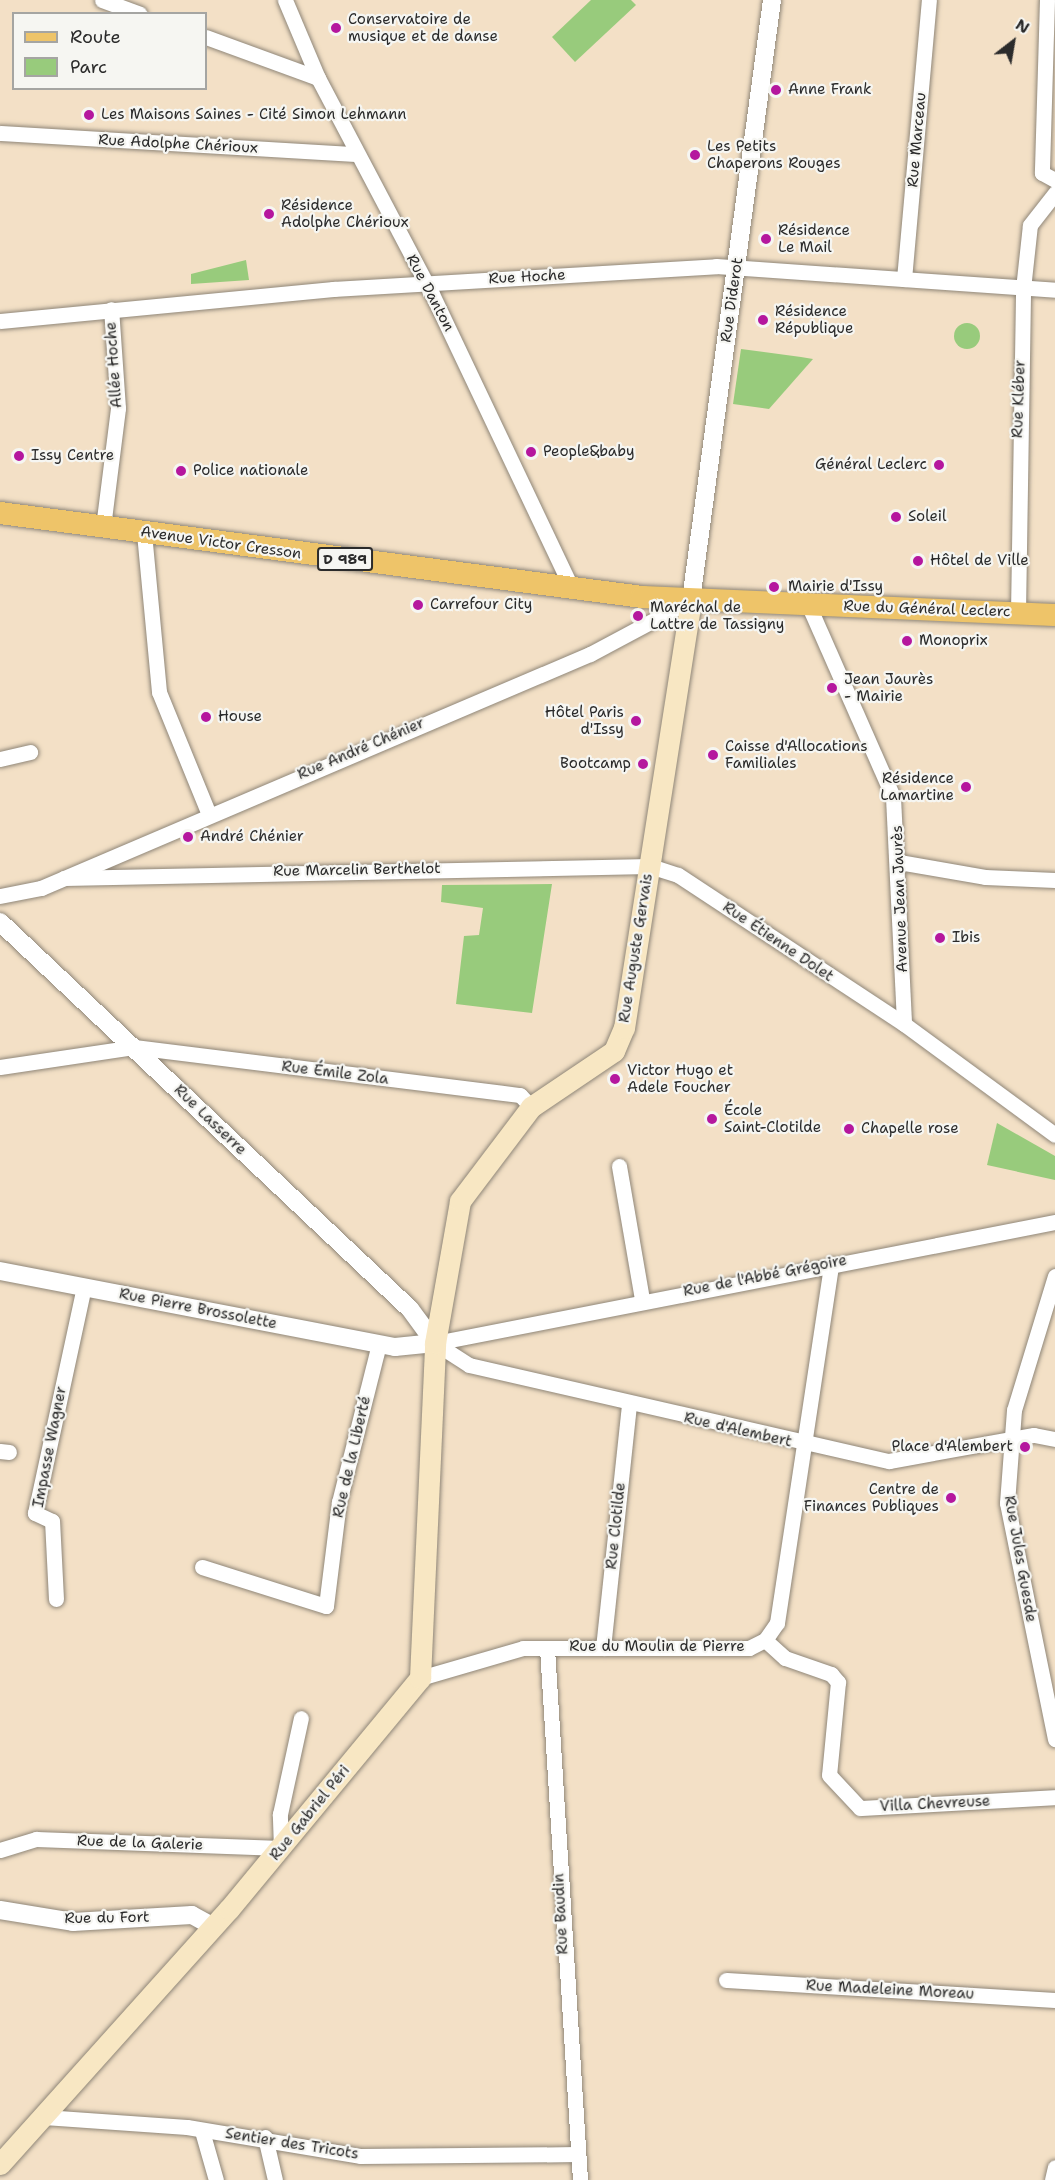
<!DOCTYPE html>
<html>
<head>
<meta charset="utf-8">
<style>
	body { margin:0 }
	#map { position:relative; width:1055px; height:2180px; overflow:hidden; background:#f3e0c6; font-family:"Shantell Sans",sans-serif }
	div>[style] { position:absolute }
	.green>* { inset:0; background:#98cb7c }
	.round { border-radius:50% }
	.roads { filter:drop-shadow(0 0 2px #8f8678) drop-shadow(0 0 2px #8f8678) }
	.minor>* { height:15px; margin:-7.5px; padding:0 7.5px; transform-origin:7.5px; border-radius:7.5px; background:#fff }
	.tertiary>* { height:18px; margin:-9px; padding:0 9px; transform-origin:9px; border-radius:9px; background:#fff }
	.secondary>* { height:21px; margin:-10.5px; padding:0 10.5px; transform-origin:10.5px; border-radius:10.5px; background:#f8e7c3 }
	.primary>* { height:22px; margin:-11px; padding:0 11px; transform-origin:11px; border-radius:11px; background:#eec469 }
	.dots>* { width:16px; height:16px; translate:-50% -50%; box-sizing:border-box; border:3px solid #f6f6f2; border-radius:50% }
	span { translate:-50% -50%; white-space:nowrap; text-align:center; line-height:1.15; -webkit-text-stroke:4.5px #f6f6f2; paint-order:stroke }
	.shield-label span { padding:2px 4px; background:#f6f6f2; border:2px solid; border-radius:4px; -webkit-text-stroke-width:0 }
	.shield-label { font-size:14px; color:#2b2b2b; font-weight:700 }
	.poi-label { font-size:15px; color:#2b2b2b }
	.left { translate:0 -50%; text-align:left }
	.right { translate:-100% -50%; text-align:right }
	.street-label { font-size:15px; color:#2b2b2b }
	.legend { position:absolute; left:12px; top:12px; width:195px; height:78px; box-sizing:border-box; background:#f6f6f2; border:2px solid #a5a5a2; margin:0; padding:8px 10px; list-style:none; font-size:18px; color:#2b2b2b }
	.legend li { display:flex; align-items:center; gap:12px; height:30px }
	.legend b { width:30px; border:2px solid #a5a5a2 }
	.north { position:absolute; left:983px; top:12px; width:60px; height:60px; -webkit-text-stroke:4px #f6f6f2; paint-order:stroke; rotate:31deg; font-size:16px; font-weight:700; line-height:24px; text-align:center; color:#2b2b2b }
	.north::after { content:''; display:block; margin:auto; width:21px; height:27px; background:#2b2b2b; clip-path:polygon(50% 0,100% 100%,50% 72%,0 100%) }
</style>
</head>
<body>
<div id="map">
	<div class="green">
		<div style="clip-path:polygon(591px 0,631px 0,636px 5px,575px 62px,552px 37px)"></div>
		<div style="clip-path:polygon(246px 260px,249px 280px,191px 284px,191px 274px)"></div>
		<div class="round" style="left:954px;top:323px;width:26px;height:26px"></div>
		<div style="clip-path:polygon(741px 349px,801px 357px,813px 359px,769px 409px,733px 404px)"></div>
		<div style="clip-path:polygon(552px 884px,532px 1013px,456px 1004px,464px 936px,479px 935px,483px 908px,441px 902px,442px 885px)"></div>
		<div style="clip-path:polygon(997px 1123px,1055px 1156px,1055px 1180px,987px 1165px)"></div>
	</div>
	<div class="roads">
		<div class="minor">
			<div style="left:102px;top:0;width:40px;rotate:20.2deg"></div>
			<div style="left:285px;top:0;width:85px;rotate:67.1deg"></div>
			<div style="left:318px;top:78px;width:244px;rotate:62.2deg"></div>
			<div style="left:432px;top:294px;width:327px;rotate:64.6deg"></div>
			<div style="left:1047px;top:0;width:173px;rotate:91.7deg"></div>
			<div style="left:1042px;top:173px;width:15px;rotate:28deg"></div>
			<div style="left:206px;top:37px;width:119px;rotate:20.1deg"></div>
			<div style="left:0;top:133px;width:357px;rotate:3.4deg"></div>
			<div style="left:904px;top:279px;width:280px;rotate:-84.9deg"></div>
			<div style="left:0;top:321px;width:335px;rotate:-5.5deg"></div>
			<div style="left:333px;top:289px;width:384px;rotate:-3.4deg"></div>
			<div style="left:716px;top:266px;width:340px;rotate:4deg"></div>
			<div style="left:103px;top:527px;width:120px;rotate:-82.8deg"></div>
			<div style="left:118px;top:408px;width:99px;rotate:-94deg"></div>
			<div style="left:144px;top:533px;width:160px;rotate:84.6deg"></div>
			<div style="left:159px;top:692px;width:130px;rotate:67.8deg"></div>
			<div style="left:808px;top:604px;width:211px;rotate:66.2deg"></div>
			<div style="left:893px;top:797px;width:227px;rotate:87.2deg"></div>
			<div style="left:1018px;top:613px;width:324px;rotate:-89.1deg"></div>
			<div style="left:1023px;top:289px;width:64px;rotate:-83.8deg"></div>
			<div style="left:1030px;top:225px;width:41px;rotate:-52deg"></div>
			<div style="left:0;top:759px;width:31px;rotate:-13deg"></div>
			<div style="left:899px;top:862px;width:87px;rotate:9.9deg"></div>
			<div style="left:985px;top:877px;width:70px;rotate:2.5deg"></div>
			<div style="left:64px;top:878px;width:586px;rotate:-1.17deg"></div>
			<div style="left:650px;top:866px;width:29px;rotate:18deg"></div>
			<div style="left:678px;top:875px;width:271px;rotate:33.4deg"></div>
			<div style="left:904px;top:1024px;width:187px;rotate:36.3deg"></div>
			<div style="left:0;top:896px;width:42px;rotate:-11deg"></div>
			<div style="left:41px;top:888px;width:597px;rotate:-23.09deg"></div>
			<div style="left:590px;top:654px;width:115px;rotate:-28.1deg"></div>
			<div style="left:0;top:1067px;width:135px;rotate:-8.5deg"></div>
			<div style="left:134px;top:1047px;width:389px;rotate:7.1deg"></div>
			<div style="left:520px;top:1095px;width:16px;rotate:47deg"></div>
			<div style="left:619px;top:1166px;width:135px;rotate:80.2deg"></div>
			<div style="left:1055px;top:1276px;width:140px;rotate:107deg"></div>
			<div style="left:1014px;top:1410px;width:93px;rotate:94.3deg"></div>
			<div style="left:1007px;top:1503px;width:241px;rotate:78.5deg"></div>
			<div style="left:435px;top:1343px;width:40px;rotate:32.9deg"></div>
			<div style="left:469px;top:1365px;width:431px;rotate:12.9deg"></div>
			<div style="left:889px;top:1461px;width:147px;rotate:-10.2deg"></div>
			<div style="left:1034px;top:1435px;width:21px;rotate:11deg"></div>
			<div style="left:435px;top:1343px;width:632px;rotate:-11.04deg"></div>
			<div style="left:0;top:1451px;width:9px;rotate:6deg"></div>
			<div style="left:202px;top:1567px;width:130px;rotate:17.5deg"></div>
			<div style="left:326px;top:1606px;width:105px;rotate:-82.9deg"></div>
			<div style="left:339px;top:1502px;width:163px;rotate:-75.8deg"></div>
			<div style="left:56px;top:1599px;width:78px;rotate:-92.9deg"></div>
			<div style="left:52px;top:1521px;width:19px;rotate:-155deg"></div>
			<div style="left:35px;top:1513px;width:231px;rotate:-77.8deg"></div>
			<div style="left:765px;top:1640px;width:27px;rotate:42deg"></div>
			<div style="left:785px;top:1658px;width:49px;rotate:19.2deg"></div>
			<div style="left:831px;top:1674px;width:11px;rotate:49deg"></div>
			<div style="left:838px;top:1682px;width:93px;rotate:95.5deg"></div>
			<div style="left:829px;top:1775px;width:45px;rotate:46.8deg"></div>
			<div style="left:860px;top:1808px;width:195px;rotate:-3.2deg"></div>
			<div style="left:547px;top:1648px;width:533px;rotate:86.45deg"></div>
			<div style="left:603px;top:1648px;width:245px;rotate:-83.9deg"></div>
			<div style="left:420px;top:1678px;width:107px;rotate:-16.2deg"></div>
			<div style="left:523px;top:1648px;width:226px"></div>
			<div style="left:749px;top:1648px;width:18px;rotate:-27deg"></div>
			<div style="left:765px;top:1640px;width:21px;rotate:-55deg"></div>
			<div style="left:777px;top:1623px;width:363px;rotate:-81.4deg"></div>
			<div style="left:0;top:1850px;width:38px;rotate:-17deg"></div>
			<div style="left:36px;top:1839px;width:245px;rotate:2.1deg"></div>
			<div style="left:281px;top:1848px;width:34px;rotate:-92deg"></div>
			<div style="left:280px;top:1814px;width:98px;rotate:-77.7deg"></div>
			<div style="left:726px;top:1980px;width:330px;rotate:3.5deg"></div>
			<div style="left:44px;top:2117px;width:143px;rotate:4deg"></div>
			<div style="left:187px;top:2127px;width:175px;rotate:9.5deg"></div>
			<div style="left:360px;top:2156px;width:217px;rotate:-0.5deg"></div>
			<div style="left:202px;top:2131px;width:51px;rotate:74.1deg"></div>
			<div style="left:265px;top:2137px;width:44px;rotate:76.9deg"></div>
			<div style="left:1052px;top:2180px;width:13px;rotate:-77deg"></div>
		</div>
		<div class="tertiary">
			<div style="left:691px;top:600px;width:605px;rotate:-82.31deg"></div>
			<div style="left:0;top:922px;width:564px;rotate:43.35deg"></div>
			<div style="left:410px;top:1309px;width:42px;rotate:53.7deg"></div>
			<div style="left:0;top:1271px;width:402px;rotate:10.9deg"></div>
			<div style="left:395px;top:1347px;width:40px;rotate:-5.7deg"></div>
			<div style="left:0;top:1910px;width:74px;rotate:9.3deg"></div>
			<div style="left:73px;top:1922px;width:119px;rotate:-3.4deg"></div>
			<div style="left:192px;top:1915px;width:23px;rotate:29deg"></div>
		</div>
		<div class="secondary">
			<div style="left:0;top:2164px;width:343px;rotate:-48.1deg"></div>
			<div style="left:229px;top:1909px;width:300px;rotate:-50.4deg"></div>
			<div style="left:420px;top:1678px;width:335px;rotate:-87.4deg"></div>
			<div style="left:435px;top:1343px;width:144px;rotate:-80deg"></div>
			<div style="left:460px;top:1201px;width:118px;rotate:-52.9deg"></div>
			<div style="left:531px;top:1107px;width:100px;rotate:-34deg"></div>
			<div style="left:614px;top:1051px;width:25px;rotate:-67deg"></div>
			<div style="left:624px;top:1028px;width:433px;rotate:-81.1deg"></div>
		</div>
		<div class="primary">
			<div style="left:0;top:513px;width:647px;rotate:7.45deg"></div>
			<div style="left:642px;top:597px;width:413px;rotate:2.5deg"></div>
		</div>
	</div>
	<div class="dots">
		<div style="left:336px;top:28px;background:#b5179e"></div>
		<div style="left:776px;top:90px;background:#b5179e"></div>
		<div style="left:89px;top:115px;background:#b5179e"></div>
		<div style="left:695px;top:155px;background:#b5179e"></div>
		<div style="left:269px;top:214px;background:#b5179e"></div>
		<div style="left:766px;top:239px;background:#b5179e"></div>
		<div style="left:763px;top:320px;background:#b5179e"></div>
		<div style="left:531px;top:452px;background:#b5179e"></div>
		<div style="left:19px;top:456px;background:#b5179e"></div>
		<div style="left:939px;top:465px;background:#b5179e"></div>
		<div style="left:181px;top:471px;background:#b5179e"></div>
		<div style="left:896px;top:517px;background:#b5179e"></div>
		<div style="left:918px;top:561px;background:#b5179e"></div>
		<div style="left:774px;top:587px;background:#b5179e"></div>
		<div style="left:418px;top:605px;background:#b5179e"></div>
		<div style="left:638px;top:616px;background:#b5179e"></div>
		<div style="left:907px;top:641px;background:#b5179e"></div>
		<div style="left:832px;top:688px;background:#b5179e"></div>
		<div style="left:206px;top:717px;background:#b5179e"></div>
		<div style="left:636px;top:721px;background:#b5179e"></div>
		<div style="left:713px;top:755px;background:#b5179e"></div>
		<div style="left:643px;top:764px;background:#b5179e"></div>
		<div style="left:966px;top:787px;background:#b5179e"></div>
		<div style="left:188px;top:837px;background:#b5179e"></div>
		<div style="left:940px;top:938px;background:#b5179e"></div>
		<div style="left:615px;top:1079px;background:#b5179e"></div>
		<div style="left:712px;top:1119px;background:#b5179e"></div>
		<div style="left:849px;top:1129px;background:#b5179e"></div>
		<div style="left:1025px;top:1447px;background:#b5179e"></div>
		<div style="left:951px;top:1498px;background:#b5179e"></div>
	</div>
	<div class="shield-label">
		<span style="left:345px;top:559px">D 989</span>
	</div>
	<div class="poi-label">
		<span class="left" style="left:348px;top:28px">Conservatoire de<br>musique et de danse</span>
		<span class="left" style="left:788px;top:90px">Anne Frank</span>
		<span class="left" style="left:101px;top:115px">Les Maisons Saines - Cité Simon Lehmann</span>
		<span class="left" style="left:707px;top:155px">Les Petits<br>Chaperons Rouges</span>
		<span class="left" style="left:281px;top:214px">Résidence<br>Adolphe Chérioux</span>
		<span class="left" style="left:778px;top:239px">Résidence<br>Le Mail</span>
		<span class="left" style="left:775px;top:320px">Résidence<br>République</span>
		<span class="left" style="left:543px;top:452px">People&amp;baby</span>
		<span class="left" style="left:31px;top:456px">Issy Centre</span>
		<span class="right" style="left:927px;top:465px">Général Leclerc</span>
		<span class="left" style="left:193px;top:471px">Police nationale</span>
		<span class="left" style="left:908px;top:517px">Soleil</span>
		<span class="left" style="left:930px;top:561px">Hôtel de Ville</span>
		<span class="left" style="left:788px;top:587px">Mairie d'Issy</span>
		<span class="left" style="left:430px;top:605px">Carrefour City</span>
		<span class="left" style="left:650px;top:616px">Maréchal de<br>Lattre de Tassigny</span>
		<span class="left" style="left:919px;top:641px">Monoprix</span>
		<span class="left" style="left:844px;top:688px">Jean Jaurès<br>- Mairie</span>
		<span class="right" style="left:624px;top:721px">Hôtel Paris<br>d'Issy</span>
		<span class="left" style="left:218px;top:717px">House</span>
		<span class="left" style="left:725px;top:755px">Caisse d'Allocations<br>Familiales</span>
		<span class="right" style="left:631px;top:764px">Bootcamp</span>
		<span class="right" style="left:954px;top:787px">Résidence<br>Lamartine</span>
		<span class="left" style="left:200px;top:837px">André Chénier</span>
		<span class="left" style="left:952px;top:938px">Ibis</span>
		<span class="left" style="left:627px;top:1079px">Victor Hugo et<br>Adele Foucher</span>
		<span class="left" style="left:724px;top:1119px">École<br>Saint-Clotilde</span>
		<span class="left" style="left:861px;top:1129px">Chapelle rose</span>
		<span class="right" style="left:1013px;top:1447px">Place d'Alembert</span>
		<span class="right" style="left:939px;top:1498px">Centre de<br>Finances Publiques</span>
	</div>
	<div class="street-label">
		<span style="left:917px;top:140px;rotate:-85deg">Rue Marceau</span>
		<span style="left:178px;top:144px;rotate:3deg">Rue Adolphe Chérioux</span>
		<span style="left:527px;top:277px;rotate:-3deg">Rue Hoche</span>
		<span style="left:430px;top:293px;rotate:62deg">Rue Danton</span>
		<span style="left:732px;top:300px;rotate:-82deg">Rue Diderot</span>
		<span style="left:114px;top:365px;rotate:-94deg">Allée Hoche</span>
		<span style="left:1019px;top:399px;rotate:-88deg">Rue Kléber</span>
		<span style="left:221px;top:543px;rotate:8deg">Avenue Victor Cresson</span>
		<span style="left:927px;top:609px;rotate:2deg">Rue du Général Leclerc</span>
		<span style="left:361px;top:749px;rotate:-23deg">Rue André Chénier</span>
		<span style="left:357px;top:870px;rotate:-1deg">Rue Marcelin Berthelot</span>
		<span style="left:900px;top:899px;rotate:-92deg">Avenue Jean Jaurès</span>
		<span style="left:778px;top:942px;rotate:34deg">Rue Étienne Dolet</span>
		<span style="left:636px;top:948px;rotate:-81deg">Rue Auguste Gervais</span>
		<span style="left:335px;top:1073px;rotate:7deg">Rue Émile Zola</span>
		<span style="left:210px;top:1120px;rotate:44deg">Rue Lasserre</span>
		<span style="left:765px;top:1276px;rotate:-11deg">Rue de l'Abbé Grégoire</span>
		<span style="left:198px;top:1309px;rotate:11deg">Rue Pierre Brossolette</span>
		<span style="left:738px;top:1430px;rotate:13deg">Rue d'Alembert</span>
		<span style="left:50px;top:1447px;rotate:-79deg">Impasse Wagner</span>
		<span style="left:352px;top:1457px;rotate:-77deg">Rue de la Liberté</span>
		<span style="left:616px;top:1526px;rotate:-84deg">Rue Clotilde</span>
		<span style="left:1020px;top:1559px;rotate:80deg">Rue Jules Guesde</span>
		<span style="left:657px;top:1647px">Rue du Moulin de Pierre</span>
		<span style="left:935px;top:1804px;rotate:-3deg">Villa Chevreuse</span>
		<span style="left:310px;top:1813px;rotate:-51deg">Rue Gabriel Péri</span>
		<span style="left:140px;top:1843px;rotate:2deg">Rue de la Galerie</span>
		<span style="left:561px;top:1914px;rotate:-93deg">Rue Baudin</span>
		<span style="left:107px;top:1918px;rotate:-1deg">Rue du Fort</span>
		<span style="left:890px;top:1990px;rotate:3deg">Rue Madeleine Moreau</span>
		<span style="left:292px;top:2144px;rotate:9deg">Sentier des Tricots</span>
	</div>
	<ul class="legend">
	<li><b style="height:8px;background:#eec469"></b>Route</li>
	<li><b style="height:16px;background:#98cb7c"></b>Parc</li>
	</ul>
	<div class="north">N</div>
</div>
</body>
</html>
